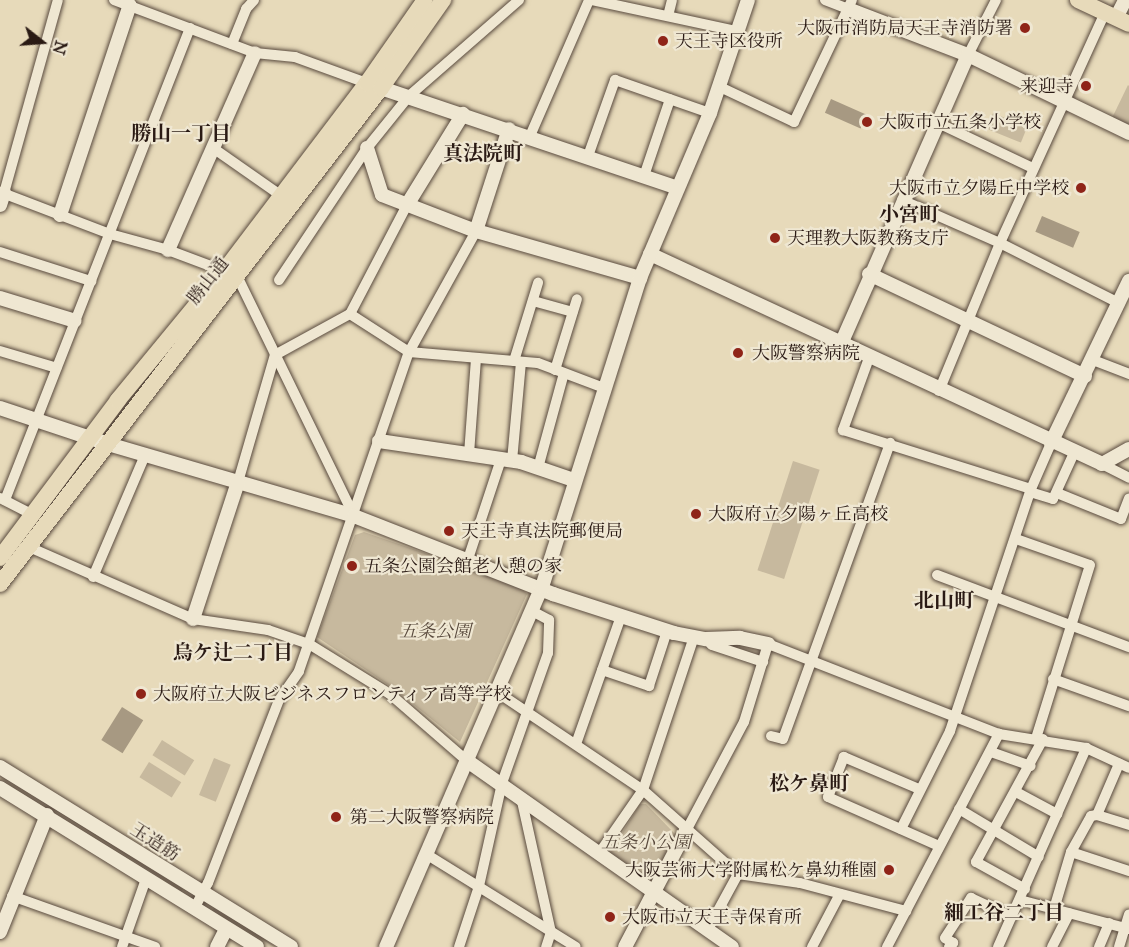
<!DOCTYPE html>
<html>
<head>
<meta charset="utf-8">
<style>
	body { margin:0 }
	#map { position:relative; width:1129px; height:947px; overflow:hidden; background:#e7daba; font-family:"IM FELL Great Primer","Noto Serif JP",serif }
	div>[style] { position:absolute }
	.green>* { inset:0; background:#c7b99e; transform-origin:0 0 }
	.water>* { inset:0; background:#a79982; transform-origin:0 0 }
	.roads { filter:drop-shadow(0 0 2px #594a3e) drop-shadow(0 0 2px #594a3e) }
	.minor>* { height:10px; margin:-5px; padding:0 5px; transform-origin:5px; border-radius:5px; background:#efe7d2 }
	.tertiary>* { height:14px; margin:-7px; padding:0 7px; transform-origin:7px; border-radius:7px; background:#efe7d2 }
	.primary>* { height:16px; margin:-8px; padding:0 8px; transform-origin:8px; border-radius:8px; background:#e7daba }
	.dots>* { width:16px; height:16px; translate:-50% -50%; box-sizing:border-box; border:3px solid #efe7d2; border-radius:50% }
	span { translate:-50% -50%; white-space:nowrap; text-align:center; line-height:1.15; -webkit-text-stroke:4.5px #efe7d2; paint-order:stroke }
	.poi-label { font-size:18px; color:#2a1a14 }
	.right { translate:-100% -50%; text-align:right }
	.left { translate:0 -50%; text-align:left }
	.street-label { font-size:18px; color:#2a1a14 }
	.park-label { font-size:18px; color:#594a3d; font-style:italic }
	.neighbourhood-label { font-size:20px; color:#2a1a14; font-weight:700 }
	.north { position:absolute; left:12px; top:12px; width:60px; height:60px; -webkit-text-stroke:4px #efe7d2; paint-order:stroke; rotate:107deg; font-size:16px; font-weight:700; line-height:24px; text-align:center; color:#2a1a14 }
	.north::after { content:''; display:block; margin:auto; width:21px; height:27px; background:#2a1a14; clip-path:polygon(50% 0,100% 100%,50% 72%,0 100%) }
</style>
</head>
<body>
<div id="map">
	<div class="green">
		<div style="clip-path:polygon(1128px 85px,1129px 86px,1129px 126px,1112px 118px)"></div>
		<div style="left:993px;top:113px;width:37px;height:17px;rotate:22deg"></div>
		<div style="left:793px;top:461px;width:28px;height:115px;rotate:18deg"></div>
		<div style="clip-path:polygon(364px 532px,520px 586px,527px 594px,460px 742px,393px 688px,317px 637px,355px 535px)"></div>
		<div style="left:162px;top:740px;width:38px;height:18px;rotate:32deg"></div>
		<div style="left:214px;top:758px;width:18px;height:40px;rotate:22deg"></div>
		<div style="left:149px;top:762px;width:38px;height:18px;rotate:32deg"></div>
		<div style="clip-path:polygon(0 774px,183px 889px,181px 891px)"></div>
		<div style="clip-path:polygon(640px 804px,646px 804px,675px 834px,676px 840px,655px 879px,649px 881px,610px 853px)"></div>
		<div style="clip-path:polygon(214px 908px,258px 934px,275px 947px,212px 911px)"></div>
	</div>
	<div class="water">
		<div style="left:831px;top:99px;width:39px;height:15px;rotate:24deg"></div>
		<div style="left:1042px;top:216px;width:41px;height:17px;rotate:23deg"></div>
		<div style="left:122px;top:707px;width:25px;height:39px;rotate:32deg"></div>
	</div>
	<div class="roads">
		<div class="minor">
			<div style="left:114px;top:0;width:151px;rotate:20.6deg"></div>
			<div style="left:255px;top:53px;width:40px;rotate:5.7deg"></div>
			<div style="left:295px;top:57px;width:82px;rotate:20deg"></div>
			<div style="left:592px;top:0;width:148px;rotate:12.1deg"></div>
			<div style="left:825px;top:0;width:25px;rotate:21deg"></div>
			<div style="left:668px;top:16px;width:16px;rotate:-76deg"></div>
			<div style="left:232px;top:44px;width:38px;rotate:-68deg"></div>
			<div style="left:246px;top:9px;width:12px;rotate:-48deg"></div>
			<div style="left:968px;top:55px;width:62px;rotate:-63deg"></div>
			<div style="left:720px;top:87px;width:82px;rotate:25.3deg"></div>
			<div style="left:794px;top:122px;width:135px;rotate:-64.6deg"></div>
			<div style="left:936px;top:122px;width:107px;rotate:25.4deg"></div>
			<div style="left:530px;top:136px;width:148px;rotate:-66.5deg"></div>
			<div style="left:213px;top:148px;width:82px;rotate:35deg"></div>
			<div style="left:588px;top:156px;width:81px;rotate:-70.4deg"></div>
			<div style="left:615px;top:80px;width:101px;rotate:19.2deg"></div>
			<div style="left:644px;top:176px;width:81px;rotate:-71.3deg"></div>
			<div style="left:0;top:192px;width:118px;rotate:20.9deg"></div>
			<div style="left:110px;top:234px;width:60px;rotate:15.4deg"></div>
			<div style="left:168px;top:250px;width:74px;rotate:20.6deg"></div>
			<div style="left:237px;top:276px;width:267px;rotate:64deg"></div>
			<div style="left:4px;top:193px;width:200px;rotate:-74.4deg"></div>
			<div style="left:902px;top:200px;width:107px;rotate:23.7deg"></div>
			<div style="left:1000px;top:243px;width:133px;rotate:26.8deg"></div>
			<div style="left:0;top:252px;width:96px;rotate:17.7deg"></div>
			<div style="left:279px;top:280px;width:159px;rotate:-56.3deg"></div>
			<div style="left:367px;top:148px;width:67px;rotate:-51.1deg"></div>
			<div style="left:409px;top:96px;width:146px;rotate:-41.1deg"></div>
			<div style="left:533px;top:301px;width:41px;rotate:15.4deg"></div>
			<div style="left:350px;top:314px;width:70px;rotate:32.8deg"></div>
			<div style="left:409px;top:352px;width:129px;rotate:4.9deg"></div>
			<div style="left:538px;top:363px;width:71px;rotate:20.7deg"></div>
			<div style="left:0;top:351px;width:59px;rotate:16.6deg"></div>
			<div style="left:869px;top:358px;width:77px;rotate:109.9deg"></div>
			<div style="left:843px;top:430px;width:197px;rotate:17.4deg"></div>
			<div style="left:1093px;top:360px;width:39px;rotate:21deg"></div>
			<div style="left:514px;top:361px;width:82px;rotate:-72.9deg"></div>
			<div style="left:555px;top:370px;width:74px;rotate:-72.8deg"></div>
			<div style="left:939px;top:391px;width:160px;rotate:-67.6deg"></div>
			<div style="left:1000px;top:243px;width:253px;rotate:-65.5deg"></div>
			<div style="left:469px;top:454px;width:96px;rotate:-85.8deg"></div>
			<div style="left:512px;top:461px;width:99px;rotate:-84.8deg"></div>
			<div style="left:1102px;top:464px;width:30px;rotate:27deg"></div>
			<div style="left:538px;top:468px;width:98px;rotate:-74.7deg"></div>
			<div style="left:238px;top:482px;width:132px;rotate:-73.8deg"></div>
			<div style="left:275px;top:355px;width:85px;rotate:-28.7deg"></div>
			<div style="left:350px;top:314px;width:123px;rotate:-62.4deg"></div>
			<div style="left:1030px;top:492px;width:24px;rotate:17deg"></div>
			<div style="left:1053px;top:499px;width:51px;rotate:-65.5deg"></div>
			<div style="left:1057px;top:493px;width:69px;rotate:22.1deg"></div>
			<div style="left:1121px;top:519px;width:22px;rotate:-69deg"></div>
			<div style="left:0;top:498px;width:38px;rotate:27deg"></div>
			<div style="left:5px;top:500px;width:507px;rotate:-68.6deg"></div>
			<div style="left:1016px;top:539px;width:78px;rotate:19.4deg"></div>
			<div style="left:1090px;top:565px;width:181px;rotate:107.3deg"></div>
			<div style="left:29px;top:547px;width:179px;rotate:23.7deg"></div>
			<div style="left:193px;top:619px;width:76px;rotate:8.3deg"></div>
			<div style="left:268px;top:630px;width:43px;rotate:18.9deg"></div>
			<div style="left:309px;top:644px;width:95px;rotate:31.7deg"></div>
			<div style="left:390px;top:694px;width:101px;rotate:41deg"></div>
			<div style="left:468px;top:559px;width:105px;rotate:-71.7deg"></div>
			<div style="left:937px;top:575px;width:205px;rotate:20.6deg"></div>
			<div style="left:93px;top:577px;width:133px;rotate:-66.9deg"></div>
			<div style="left:706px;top:639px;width:8px;rotate:45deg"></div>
			<div style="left:712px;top:645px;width:54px;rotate:18.4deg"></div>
			<div style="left:602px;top:670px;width:50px;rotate:18.8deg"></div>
			<div style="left:649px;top:686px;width:58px;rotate:-71.9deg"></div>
			<div style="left:1053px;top:679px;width:81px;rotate:19.6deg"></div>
			<div style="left:497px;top:692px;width:176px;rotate:33.9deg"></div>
			<div style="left:643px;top:790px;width:127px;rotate:41.5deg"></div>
			<div style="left:738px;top:874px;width:63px;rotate:8.3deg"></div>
			<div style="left:800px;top:883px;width:110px;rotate:14.8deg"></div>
			<div style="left:771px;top:736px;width:12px;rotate:14deg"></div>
			<div style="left:783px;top:739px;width:315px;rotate:-70.1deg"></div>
			<div style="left:576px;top:744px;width:136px;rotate:-70.6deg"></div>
			<div style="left:991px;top:752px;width:42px;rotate:19.3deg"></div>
			<div style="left:919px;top:789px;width:82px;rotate:-156.9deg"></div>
			<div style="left:844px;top:757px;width:43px;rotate:111.8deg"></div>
			<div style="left:828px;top:797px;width:121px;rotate:23.8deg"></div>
			<div style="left:1016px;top:792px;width:47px;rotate:28.2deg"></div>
			<div style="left:521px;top:797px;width:138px;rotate:77.5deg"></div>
			<div style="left:551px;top:932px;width:16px;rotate:108deg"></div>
			<div style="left:959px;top:809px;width:93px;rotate:31deg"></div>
			<div style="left:1097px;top:815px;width:34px;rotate:17deg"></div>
			<div style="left:901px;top:829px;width:110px;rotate:-63.4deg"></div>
			<div style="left:950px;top:731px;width:255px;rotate:-71.5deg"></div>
			<div style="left:1031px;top:489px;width:50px;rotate:-66.5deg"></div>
			<div style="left:686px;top:831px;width:123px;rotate:-62deg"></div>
			<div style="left:744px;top:722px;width:82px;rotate:-72.9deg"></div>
			<div style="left:768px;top:644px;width:248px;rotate:21.3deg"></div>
			<div style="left:999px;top:734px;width:88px;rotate:9.1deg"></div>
			<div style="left:1086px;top:748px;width:47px;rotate:24.9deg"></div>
			<div style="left:600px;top:852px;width:75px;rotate:-55.3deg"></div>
			<div style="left:643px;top:790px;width:161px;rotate:-71.6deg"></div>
			<div style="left:1071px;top:852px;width:61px;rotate:18.1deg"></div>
			<div style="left:426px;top:854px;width:176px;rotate:31.8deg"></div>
			<div style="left:1025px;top:889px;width:56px;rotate:-151.1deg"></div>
			<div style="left:976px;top:862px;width:140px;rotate:-61.4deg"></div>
			<div style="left:12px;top:896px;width:152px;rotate:19.6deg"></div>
			<div style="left:1020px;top:900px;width:113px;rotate:14.9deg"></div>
			<div style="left:194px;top:909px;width:30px;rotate:-62deg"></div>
			<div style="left:208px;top:883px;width:196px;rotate:-68.8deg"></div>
			<div style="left:279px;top:700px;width:35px;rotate:-55deg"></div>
			<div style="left:299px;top:671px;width:337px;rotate:-71deg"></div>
			<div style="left:409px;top:352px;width:138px;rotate:-61deg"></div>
			<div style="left:1054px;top:909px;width:59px;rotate:-73.4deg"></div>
			<div style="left:1071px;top:852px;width:41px;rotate:-60.9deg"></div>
			<div style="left:1091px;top:816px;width:6px;rotate:-9deg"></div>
			<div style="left:1097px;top:815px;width:56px;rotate:-66.7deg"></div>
			<div style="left:708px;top:929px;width:63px;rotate:-61.4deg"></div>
			<div style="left:122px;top:947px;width:72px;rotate:-70.6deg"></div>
			<div style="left:459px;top:947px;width:64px;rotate:-71.8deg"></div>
			<div style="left:479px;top:886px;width:106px;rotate:-77.4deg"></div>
			<div style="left:502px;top:783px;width:138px;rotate:-70.5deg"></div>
			<div style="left:548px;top:653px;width:33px;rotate:-88deg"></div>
			<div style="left:549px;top:620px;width:19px;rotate:-152deg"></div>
			<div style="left:812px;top:947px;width:60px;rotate:-62.2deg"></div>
			<div style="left:887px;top:947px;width:241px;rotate:-62.3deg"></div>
			<div style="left:949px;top:947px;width:6px;rotate:-45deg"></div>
			<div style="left:953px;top:943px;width:9px;rotate:-148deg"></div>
			<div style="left:945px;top:938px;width:48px;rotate:-57deg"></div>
			<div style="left:971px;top:898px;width:45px;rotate:24.9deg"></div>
			<div style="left:998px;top:947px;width:218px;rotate:-66.1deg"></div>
			<div style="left:1052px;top:947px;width:38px;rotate:-63deg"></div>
			<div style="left:1099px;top:947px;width:26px;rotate:-67deg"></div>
			<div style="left:1119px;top:947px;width:34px;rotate:-73deg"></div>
		</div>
		<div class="tertiary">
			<div style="left:848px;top:9px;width:129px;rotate:21deg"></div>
			<div style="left:968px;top:55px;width:179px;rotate:25.8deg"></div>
			<div style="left:1116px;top:18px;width:20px;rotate:-63deg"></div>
			<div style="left:381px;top:88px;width:313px;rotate:18.6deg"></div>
			<div style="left:367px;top:148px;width:49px;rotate:72.3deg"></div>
			<div style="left:382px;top:195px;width:101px;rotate:21deg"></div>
			<div style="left:476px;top:231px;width:171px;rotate:16deg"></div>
			<div style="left:0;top:205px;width:13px;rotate:-72deg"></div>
			<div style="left:407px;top:205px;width:107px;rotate:-58.4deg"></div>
			<div style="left:60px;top:215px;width:221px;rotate:-71.6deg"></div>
			<div style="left:476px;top:231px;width:107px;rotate:-72.1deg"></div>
			<div style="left:168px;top:250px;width:215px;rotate:-66.2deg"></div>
			<div style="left:650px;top:254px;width:498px;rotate:24.9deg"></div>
			<div style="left:1102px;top:464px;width:31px;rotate:-29deg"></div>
			<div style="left:869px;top:274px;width:239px;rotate:25.3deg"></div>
			<div style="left:0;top:298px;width:78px;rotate:17deg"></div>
			<div style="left:841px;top:344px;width:316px;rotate:-66.3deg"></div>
			<div style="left:0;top:408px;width:114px;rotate:18.4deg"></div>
			<div style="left:108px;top:444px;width:256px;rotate:16.3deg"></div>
			<div style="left:354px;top:516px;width:214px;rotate:21.4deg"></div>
			<div style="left:553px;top:594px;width:127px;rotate:17.9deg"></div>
			<div style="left:674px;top:633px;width:33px;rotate:11deg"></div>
			<div style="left:706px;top:639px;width:34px;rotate:-2deg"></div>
			<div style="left:740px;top:638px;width:29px;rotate:12deg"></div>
			<div style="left:379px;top:441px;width:144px;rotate:8.4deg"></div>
			<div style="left:521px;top:462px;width:56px;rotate:18.8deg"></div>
			<div style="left:1051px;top:443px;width:180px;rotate:-64.3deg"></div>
			<div style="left:193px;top:619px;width:144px;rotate:-71.8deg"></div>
			<div style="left:466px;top:760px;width:325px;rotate:35.1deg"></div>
			<div style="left:0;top:767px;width:342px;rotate:31.7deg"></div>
			<div style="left:0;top:788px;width:302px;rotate:31.7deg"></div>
			<div style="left:0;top:932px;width:126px;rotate:-68.1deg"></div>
			<div style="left:217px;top:947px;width:20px;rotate:-63deg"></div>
			<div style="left:386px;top:947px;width:392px;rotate:-66.6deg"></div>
			<div style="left:542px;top:587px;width:324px;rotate:-72.4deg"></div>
			<div style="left:640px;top:278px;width:179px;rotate:-67deg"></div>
			<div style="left:710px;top:113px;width:119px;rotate:-71.4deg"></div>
			<div style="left:625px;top:947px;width:131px;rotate:-62.3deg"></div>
		</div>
		<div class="primary">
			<div style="left:1078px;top:0;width:56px;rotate:25.2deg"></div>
			<div style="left:0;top:558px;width:197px;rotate:-53.2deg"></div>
			<div style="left:118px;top:400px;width:168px;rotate:-50.5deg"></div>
			<div style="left:225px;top:270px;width:235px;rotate:-52.8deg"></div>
			<div style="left:367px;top:83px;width:101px;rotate:-55.1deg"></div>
			<div style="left:0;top:584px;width:625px;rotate:-52.47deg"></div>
			<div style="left:381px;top:88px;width:108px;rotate:-54.8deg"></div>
		</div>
	</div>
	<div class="dots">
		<div style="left:1025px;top:28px;background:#8f2418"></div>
		<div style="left:663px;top:41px;background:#8f2418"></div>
		<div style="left:1086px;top:86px;background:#8f2418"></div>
		<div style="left:867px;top:122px;background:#8f2418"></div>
		<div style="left:1081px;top:188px;background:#8f2418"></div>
		<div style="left:775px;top:238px;background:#8f2418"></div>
		<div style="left:738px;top:353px;background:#8f2418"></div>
		<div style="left:696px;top:514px;background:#8f2418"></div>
		<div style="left:449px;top:531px;background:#8f2418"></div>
		<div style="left:352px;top:566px;background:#8f2418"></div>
		<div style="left:141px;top:694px;background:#8f2418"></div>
		<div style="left:336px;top:817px;background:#8f2418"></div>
		<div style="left:889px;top:870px;background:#8f2418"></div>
		<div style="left:610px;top:917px;background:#8f2418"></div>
	</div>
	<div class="poi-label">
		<span class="right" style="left:1013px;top:28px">大阪市消防局天王寺消防署</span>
		<span class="left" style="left:675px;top:41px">天王寺区役所</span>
		<span class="right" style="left:1074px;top:86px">来迎寺</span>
		<span class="left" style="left:879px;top:122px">大阪市立五条小学校</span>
		<span class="right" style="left:1069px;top:188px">大阪市立夕陽丘中学校</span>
		<span class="left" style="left:787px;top:238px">天理教大阪教務支庁</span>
		<span class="left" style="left:752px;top:353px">大阪警察病院</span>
		<span class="left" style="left:708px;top:514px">大阪府立夕陽ヶ丘高校</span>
		<span class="left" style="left:461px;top:531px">天王寺真法院郵便局</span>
		<span class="left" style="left:364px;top:566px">五条公園会館老人憩の家</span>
		<span class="left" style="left:153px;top:694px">大阪府立大阪ビジネスフロンティア高等学校</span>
		<span class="left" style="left:350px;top:817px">第二大阪警察病院</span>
		<span class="right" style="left:877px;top:870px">大阪芸術大学附属松ケ鼻幼稚園</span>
		<span class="left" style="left:622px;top:917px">大阪市立天王寺保育所</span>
	</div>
	<div class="street-label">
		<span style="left:208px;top:281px;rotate:-52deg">勝山通</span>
		<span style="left:155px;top:842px;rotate:33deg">玉造筋</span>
	</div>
	<div class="park-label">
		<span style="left:435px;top:631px">五条公園</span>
		<span style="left:646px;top:842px">五条小公園</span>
	</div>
	<div class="neighbourhood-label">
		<span style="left:181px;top:133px">勝山一丁目</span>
		<span style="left:483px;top:153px">真法院町</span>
		<span style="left:909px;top:214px">小宮町</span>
		<span style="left:944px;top:600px">北山町</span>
		<span style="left:233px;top:652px">烏ケ辻二丁目</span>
		<span style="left:809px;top:783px">松ケ鼻町</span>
		<span style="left:1004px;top:912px">細工谷二丁目</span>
	</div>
	<div class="north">N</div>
</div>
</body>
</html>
